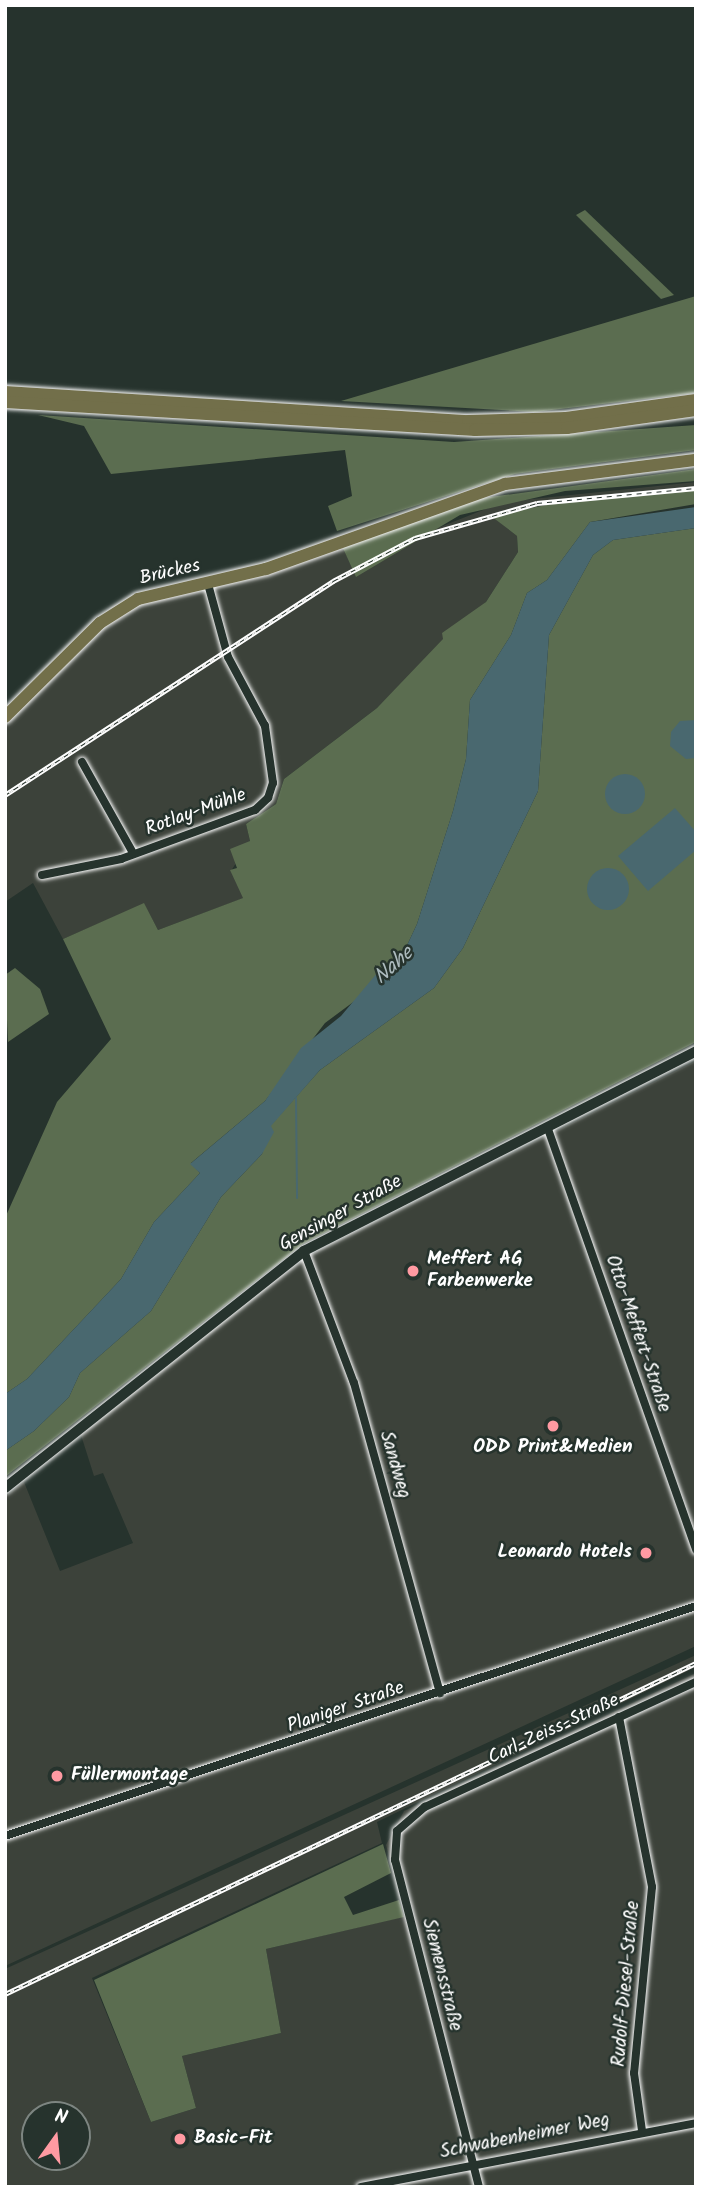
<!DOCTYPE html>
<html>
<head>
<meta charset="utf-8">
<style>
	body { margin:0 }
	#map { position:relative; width:701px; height:2192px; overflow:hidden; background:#26332d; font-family:Kalam,sans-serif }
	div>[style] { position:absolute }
	.built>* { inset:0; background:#3c423a }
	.green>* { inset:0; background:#5b6d50 }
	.water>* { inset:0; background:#49686f }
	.round { border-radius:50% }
	.stream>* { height:2px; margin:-1px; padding:0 1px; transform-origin:1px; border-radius:1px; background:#49686f }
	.roads { filter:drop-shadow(0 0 2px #fff) drop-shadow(0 0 2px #fff) }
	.minor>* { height:8px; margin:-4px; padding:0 4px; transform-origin:4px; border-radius:4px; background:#26332d }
	.tertiary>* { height:10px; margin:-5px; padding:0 5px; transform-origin:5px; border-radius:5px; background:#26332d }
	.primary>* { height:12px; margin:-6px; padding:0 6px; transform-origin:6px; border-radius:6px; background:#726f4a }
	.trunk>* { height:12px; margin:-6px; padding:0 6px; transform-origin:6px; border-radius:6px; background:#726f4a }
	.rail>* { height:4.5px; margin-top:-2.25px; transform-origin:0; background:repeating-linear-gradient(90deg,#26332d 0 5px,#fff 0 10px); box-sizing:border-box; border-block:2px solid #fff }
	.dots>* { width:19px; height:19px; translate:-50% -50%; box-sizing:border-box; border:4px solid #26332d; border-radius:50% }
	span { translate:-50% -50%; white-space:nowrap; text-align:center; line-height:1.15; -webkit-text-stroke:5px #26332d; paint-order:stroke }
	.street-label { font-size:19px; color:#fff }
	.poi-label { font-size:19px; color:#fff; font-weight:700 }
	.left { translate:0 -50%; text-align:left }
	.right { translate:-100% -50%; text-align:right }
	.water-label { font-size:21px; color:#adbbbe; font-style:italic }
	.frame { position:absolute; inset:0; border:7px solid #fff; pointer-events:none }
	.north { position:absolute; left:21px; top:2101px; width:70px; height:70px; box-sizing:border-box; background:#26332d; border:2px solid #7d8581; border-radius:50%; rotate:15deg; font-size:19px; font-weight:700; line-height:28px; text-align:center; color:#fff }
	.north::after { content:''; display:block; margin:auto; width:24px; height:32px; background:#ff9aa2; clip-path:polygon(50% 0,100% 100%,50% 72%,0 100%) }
</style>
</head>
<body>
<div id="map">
	<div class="built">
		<div style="clip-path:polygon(696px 482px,696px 490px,566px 501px,492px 516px,517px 536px,518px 552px,486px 602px,377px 708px,284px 779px,276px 804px,246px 824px,250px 841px,231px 871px,244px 898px,158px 930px,144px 904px,63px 939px,33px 883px,5px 902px,5px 709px,111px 607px,140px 593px,260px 566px,338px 536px,350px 563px,503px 502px)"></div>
		<div style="clip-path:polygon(696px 1061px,696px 1646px,5px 1966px,5px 1497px,24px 1482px,60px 1571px,133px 1543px,103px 1473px,94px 1476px,81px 1435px,260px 1288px,319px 1250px)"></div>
		<div style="clip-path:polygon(evenodd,696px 1655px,696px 1667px,377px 1822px,382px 1843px,92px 1978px,151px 2122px,196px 2108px,182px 2056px,281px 2033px,266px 1949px,406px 1916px,386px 1845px,404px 1811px,696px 1673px,696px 2187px,5px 2187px,5px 1969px,696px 1655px,35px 2115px,77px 2115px,77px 2157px,35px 2157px,35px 2115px)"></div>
	</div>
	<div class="green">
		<div style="clip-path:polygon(585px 210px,674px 295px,661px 299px,576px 215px)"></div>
		<div style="clip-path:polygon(696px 296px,696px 393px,535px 412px,341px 401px)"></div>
		<div style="clip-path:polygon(38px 415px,454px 442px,696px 425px,696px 450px,515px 474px,337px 531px,328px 506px,352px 496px,345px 450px,111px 474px,84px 426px)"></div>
		<div style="clip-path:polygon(696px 469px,696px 481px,565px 491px,460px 515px,356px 577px,342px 546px,476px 499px)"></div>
		<div style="clip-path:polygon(696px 490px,696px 504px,590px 522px,547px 580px,527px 593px,511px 635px,470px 700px,466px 759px,453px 811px,417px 924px,395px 971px,325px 1023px,265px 1101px,191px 1163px,200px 1173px,154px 1222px,121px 1279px,27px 1379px,5px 1394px,5px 1218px,57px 1102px,111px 1039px,63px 939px,144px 903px,158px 930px,243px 898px,230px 870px,237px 868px,230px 849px,250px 841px,246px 824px,276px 804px,284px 779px,377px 708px,443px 639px,442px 633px,486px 602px,518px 552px,517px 536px,491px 516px,566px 501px)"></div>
		<div style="clip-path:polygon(696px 528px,696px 1042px,303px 1244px,5px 1477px,5px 1451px,34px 1431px,69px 1397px,80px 1373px,151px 1311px,221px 1197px,262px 1154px,270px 1126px,320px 1070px,434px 988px,463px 948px,538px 791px,549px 635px,593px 555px,613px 540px)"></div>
		<div style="clip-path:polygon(15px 968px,40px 989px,49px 1014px,8px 1042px,5px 975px)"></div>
		<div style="clip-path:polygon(383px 1844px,391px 1873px,344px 1897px,353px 1915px,399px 1900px,404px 1917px,266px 1949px,281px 2033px,182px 2056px,196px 2108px,151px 2122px,94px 1980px)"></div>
	</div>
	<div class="water">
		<div style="clip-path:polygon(696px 507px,696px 528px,613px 540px,593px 555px,549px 635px,538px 791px,463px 948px,434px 988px,320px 1070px,271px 1126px,274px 1132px,262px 1154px,221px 1197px,151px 1311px,80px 1373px,69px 1397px,34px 1431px,5px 1451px,5px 1394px,27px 1379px,121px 1279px,154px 1222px,200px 1173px,190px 1164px,265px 1101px,301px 1048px,341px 1016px,378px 972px,395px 971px,417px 924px,453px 811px,466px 759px,470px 700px,511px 635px,527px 593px,547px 580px,590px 522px)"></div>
		<div style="clip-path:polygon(696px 720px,696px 758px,686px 759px,670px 746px,671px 732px,680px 721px)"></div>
		<div class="round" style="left:605px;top:774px;width:40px;height:40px"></div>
		<div style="clip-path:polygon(675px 808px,696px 832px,696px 850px,648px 891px,618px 856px)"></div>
		<div class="round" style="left:587px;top:868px;width:42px;height:42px"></div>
	</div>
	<div class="stream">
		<div style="left:296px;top:1098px;width:100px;rotate:89.4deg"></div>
	</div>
	<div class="roads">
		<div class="minor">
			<div style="left:82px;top:762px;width:102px;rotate:60.7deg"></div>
			<div style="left:42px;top:875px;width:81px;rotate:-11.4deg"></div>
			<div style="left:121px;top:859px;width:143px;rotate:-20.1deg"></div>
			<div style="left:255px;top:810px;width:18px;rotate:-43deg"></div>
			<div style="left:268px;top:798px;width:16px;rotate:-72deg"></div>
			<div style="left:273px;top:783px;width:58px;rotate:-98deg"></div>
			<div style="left:265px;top:726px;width:78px;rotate:-118.2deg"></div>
			<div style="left:228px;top:657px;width:76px;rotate:-105.3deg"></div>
			<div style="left:548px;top:1129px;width:446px;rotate:70.6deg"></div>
			<div style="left:304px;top:1251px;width:141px;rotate:69.3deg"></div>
			<div style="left:354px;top:1383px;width:322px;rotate:74.5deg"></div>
			<div style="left:619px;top:1717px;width:173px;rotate:79deg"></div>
			<div style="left:652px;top:1887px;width:187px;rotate:95.5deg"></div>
			<div style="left:634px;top:2073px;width:59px;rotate:82.1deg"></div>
			<div style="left:5px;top:1836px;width:728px;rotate:-18.41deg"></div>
			<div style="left:361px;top:2187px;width:341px;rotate:-10.8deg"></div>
			<div style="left:479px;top:2187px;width:338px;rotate:-104.4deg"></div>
			<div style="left:395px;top:1860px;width:29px;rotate:-86deg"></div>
			<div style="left:397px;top:1831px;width:37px;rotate:-41deg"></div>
			<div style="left:425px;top:1807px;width:298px;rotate:-24.8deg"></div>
		</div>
		<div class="tertiary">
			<div style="left:5px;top:1488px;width:382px;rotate:-38.4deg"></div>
			<div style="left:304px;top:1251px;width:440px;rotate:-27deg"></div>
		</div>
		<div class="primary">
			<div style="left:5px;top:717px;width:134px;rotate:-44.7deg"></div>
			<div style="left:100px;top:623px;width:45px;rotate:-32.3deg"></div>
			<div style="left:138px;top:599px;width:131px;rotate:-13.2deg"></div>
			<div style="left:266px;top:569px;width:254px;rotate:-19.6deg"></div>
			<div style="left:505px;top:484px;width:193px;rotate:-7.2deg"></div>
		</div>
		<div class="trunk">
			<div style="left:5px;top:392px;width:464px;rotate:3.6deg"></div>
			<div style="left:468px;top:421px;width:98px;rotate:-1.8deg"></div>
			<div style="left:566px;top:418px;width:131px;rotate:-7.9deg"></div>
			<div style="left:5px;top:402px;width:471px;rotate:3.4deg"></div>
			<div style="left:475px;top:430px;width:92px;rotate:-1.2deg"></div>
			<div style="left:567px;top:428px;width:130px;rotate:-7.9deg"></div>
		</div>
	</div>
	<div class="rail">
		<div style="left:5px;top:795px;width:392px;rotate:-33.1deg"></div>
		<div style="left:333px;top:581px;width:93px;rotate:-27.7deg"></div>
		<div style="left:415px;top:538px;width:127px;rotate:-16deg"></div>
		<div style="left:537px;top:503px;width:160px;rotate:-5.4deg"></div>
		<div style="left:5px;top:1994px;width:766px;rotate:-25.6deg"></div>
	</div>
	<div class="dots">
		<div style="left:413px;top:1271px;background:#ff9aa2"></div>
		<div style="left:553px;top:1426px;background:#ff9aa2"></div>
		<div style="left:646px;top:1553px;background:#ff9aa2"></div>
		<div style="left:57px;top:1776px;background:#ff9aa2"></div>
		<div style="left:180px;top:2139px;background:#ff9aa2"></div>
	</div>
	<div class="street-label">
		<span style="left:170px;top:573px;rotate:-13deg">Brückes</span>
		<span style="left:196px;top:813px;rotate:-20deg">Rotlay-Mühle</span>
		<span style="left:341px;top:1214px;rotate:-29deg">Gensinger Straße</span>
		<span style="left:637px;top:1334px;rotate:71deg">Otto-Meffert-Straße</span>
		<span style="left:394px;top:1465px;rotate:74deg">Sandweg</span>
		<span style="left:346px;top:1708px;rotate:-19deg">Planiger Straße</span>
		<span style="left:554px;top:1730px;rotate:-25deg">Carl-Zeiss-Straße</span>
		<span style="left:441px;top:1975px;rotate:76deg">Siemensstraße</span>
		<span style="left:627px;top:1984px;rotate:-85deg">Rudolf-Diesel-Straße</span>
		<span style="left:525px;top:2137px;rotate:-11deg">Schwabenheimer Weg</span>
	</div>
	<div class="poi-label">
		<span class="left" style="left:427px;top:1271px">Meffert AG<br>Farbenwerke</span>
		<span style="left:553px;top:1448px">ODD Print&amp;Medien</span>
		<span class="right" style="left:632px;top:1553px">Leonardo Hotels</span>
		<span class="left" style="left:71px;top:1776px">Füllermontage</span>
		<span class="left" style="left:194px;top:2139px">Basic-Fit</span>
	</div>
	<div class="water-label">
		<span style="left:394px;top:966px;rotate:-42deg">Nahe</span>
	</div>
	<div class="frame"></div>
	<div class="north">N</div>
</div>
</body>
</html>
